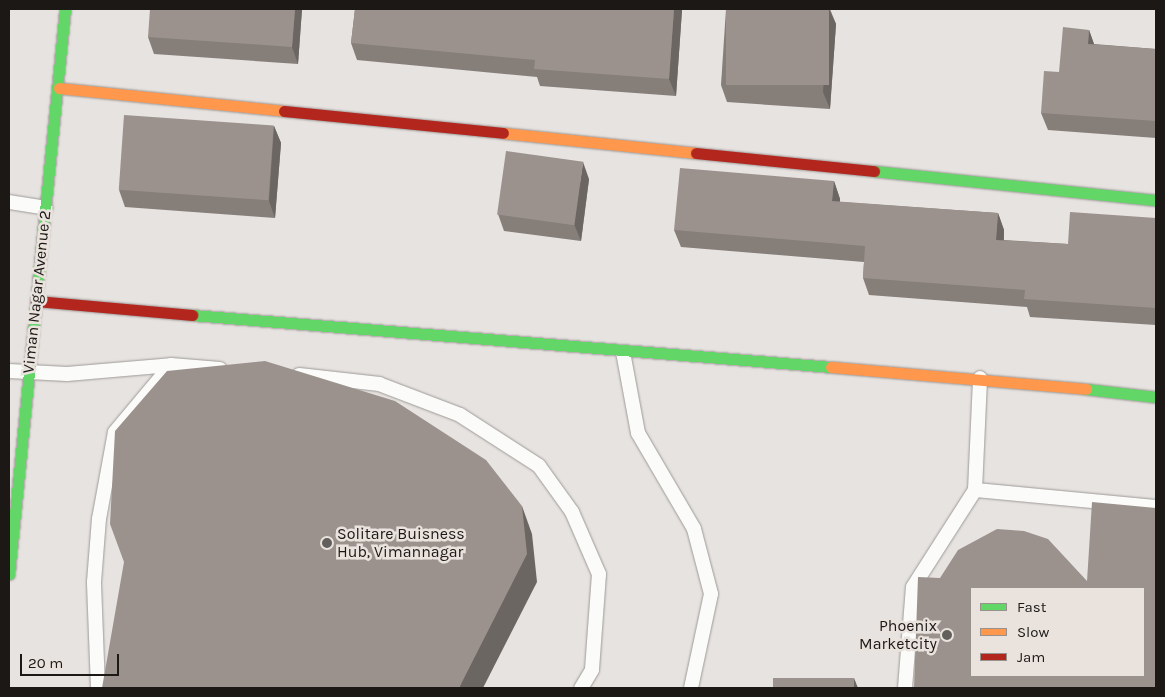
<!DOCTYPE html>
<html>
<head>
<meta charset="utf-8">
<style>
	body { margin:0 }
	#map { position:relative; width:1165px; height:697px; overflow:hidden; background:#e7e3e0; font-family:Karla,sans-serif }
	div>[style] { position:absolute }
	.roads { filter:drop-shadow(0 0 1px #9d9a98) drop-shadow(0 0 1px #9d9a98) }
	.lane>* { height:14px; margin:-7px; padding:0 7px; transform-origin:7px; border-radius:7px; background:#fbfbfa }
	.fast>* { height:11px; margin:-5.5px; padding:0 5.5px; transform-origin:5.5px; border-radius:5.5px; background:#63d668 }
	.slow>* { height:11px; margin:-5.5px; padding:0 5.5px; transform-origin:5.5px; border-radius:5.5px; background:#ff974d }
	.jam>* { height:11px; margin:-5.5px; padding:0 5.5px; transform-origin:5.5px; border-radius:5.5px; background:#b3261e }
	.wall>* { inset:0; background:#857e79 }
	.shaded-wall>* { inset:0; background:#6c6663 }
	.building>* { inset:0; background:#9b928d; transform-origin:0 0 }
	.dots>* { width:14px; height:14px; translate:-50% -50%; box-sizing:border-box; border:2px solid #eae3dd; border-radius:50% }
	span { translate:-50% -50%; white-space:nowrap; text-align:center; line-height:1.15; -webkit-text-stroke:5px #eae3dd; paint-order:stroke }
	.street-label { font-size:16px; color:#1b1816 }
	.poi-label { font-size:16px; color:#1b1816 }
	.left { translate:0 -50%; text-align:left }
	.right { translate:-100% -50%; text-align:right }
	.frame { position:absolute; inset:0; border:10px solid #1b1816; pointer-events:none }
	.legend { position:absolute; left:970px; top:587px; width:175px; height:90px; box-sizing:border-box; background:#eae3dd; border:1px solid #97928d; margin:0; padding:6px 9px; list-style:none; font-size:15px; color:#1b1816 }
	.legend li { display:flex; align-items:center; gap:10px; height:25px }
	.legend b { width:25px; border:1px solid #97928d }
	.scale { position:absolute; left:20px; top:654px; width:99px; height:22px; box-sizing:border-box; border:2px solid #1b1816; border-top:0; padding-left:6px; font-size:15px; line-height:18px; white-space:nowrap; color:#1b1816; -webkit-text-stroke:4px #eae3dd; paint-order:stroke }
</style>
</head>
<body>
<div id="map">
	<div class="roads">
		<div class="lane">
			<div style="left:9px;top:202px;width:37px;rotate:9deg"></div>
			<div style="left:623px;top:352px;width:82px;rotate:79.5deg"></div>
			<div style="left:638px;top:433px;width:111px;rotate:59.7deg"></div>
			<div style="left:694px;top:529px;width:67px;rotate:75.3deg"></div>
			<div style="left:711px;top:594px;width:96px;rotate:102deg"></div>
			<div style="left:9px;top:371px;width:58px;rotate:3deg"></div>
			<div style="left:67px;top:374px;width:104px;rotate:-4.9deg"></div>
			<div style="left:171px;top:365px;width:49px;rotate:4.7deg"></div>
			<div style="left:299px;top:375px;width:81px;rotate:6.4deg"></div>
			<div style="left:379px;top:384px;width:87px;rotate:20.9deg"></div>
			<div style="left:460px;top:415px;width:94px;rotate:32.8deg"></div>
			<div style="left:539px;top:466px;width:57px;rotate:54.3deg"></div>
			<div style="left:572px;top:512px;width:68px;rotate:66.5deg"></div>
			<div style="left:599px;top:574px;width:96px;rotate:94.2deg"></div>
			<div style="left:592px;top:670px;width:21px;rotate:121deg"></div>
			<div style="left:975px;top:490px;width:182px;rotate:5.4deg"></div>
			<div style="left:98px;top:688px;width:106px;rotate:-92.2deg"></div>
			<div style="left:94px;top:582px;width:63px;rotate:-85.5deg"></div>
			<div style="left:99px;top:519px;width:88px;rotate:-79.6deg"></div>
			<div style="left:115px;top:432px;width:87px;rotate:-50.1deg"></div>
			<div style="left:905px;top:688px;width:101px;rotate:-85.5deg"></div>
			<div style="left:913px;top:587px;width:115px;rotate:-57.4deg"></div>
			<div style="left:975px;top:490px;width:112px;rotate:-87.4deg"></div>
		</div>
		<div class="fast">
			<div style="left:874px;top:171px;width:283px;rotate:5.9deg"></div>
			<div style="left:192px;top:315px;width:641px;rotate:4.65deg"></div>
			<div style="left:1086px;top:389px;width:70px;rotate:6.5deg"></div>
			<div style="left:9px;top:574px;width:568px;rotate:-84.34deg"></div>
		</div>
		<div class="slow">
			<div style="left:59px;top:88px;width:226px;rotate:5.8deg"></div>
			<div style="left:503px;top:133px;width:194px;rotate:5.9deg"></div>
			<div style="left:831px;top:367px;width:256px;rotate:4.9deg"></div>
		</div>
		<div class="jam">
			<div style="left:284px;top:111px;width:220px;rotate:5.7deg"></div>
			<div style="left:696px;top:153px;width:179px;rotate:5.8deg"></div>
			<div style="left:36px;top:301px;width:157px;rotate:5.1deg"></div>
		</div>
	</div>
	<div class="wall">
		<div style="clip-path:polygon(302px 9px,298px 64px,154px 54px,148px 37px)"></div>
		<div style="clip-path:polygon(355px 9px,681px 9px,682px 10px,676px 96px,540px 86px,537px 77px,357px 60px,351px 43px)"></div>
		<div style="clip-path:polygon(726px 9px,830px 9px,836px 24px,830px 109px,727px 102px,721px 85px)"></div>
		<div style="clip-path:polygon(1089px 30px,1094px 44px,1156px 49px,1156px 138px,1048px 130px,1041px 113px,1059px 72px)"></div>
		<div style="clip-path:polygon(274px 126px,281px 143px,275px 218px,125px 207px,119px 190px)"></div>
		<div style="clip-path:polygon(589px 179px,581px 241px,504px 231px,498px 214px)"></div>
		<div style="clip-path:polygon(834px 181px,840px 199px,840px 202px,998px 213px,1004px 230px,1004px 240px,1068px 244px,1156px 218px,1156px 325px,1030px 317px,1027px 307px,869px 295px,863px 278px,864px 262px,681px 247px,674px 230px)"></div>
	</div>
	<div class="shaded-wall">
		<div style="clip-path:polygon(295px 9px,302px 9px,298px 64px,292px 47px)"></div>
		<div style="clip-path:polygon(674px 9px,681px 9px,682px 10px,676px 96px,669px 79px)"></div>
		<div style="clip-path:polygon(829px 9px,836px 24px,830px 109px,823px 92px)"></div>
		<div style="clip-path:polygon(1089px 30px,1095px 47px,1088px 44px)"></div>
		<div style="clip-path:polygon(274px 126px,281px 143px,275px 218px,269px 201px)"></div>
		<div style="clip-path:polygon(583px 162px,589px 179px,581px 241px,574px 224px)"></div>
		<div style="clip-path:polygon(834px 181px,840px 199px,838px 218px,832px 201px)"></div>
		<div style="clip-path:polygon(998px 213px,1004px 230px,1003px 257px,996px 240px)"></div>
		<div style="clip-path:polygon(522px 506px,532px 534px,537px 582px,483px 688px,459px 688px)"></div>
		<div style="clip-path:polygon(854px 678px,858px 688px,854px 688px)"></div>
	</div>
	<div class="building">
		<div style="clip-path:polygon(150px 9px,295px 9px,292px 47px,148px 37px)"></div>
		<div style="clip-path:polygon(355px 9px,674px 9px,669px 79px,534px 69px,535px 60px,351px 43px)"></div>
		<div style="left:726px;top:9px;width:103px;height:76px"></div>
		<div style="clip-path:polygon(1063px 27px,1089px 30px,1088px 44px,1156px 49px,1156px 121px,1041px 113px,1044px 71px,1059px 72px)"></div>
		<div style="left:124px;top:115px;width:150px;height:75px;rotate:4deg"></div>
		<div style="left:506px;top:151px;width:78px;height:64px;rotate:8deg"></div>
		<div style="clip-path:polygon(680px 168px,834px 181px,832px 201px,998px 213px,996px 240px,1068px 244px,1070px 212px,1156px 218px,1156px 308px,1024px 299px,1025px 290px,863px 278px,865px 246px,674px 230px)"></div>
		<div style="clip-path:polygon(265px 361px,395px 401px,486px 460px,522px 506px,527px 554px,459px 688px,102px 688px,124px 562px,110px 524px,115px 431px,167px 371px)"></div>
		<div style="clip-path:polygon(evenodd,1092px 502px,1156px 508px,1156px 688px,914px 688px,918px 577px,940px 578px,958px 550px,997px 529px,1024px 531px,1048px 539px,1087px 581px,1092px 502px,971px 588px,1144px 588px,1144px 676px,971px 676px,971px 588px)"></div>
		<div style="left:773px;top:678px;width:81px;height:10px"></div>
	</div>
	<div class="dots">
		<div style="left:327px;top:543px;background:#625f5d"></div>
		<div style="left:947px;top:635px;background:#625f5d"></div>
	</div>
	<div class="street-label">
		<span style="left:37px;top:292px;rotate:-84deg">Viman Nagar Avenue 2</span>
	</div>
	<div class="poi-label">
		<span class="left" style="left:337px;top:543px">Solitare Buisness<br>Hub, Vimannagar</span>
		<span class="right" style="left:937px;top:635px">Phoenix<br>Marketcity</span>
	</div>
	<div class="frame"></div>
	<ul class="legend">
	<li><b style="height:6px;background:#63d668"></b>Fast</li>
	<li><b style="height:6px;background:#ff974d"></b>Slow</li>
	<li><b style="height:6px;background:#b3261e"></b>Jam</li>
	</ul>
	<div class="scale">20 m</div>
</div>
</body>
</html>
